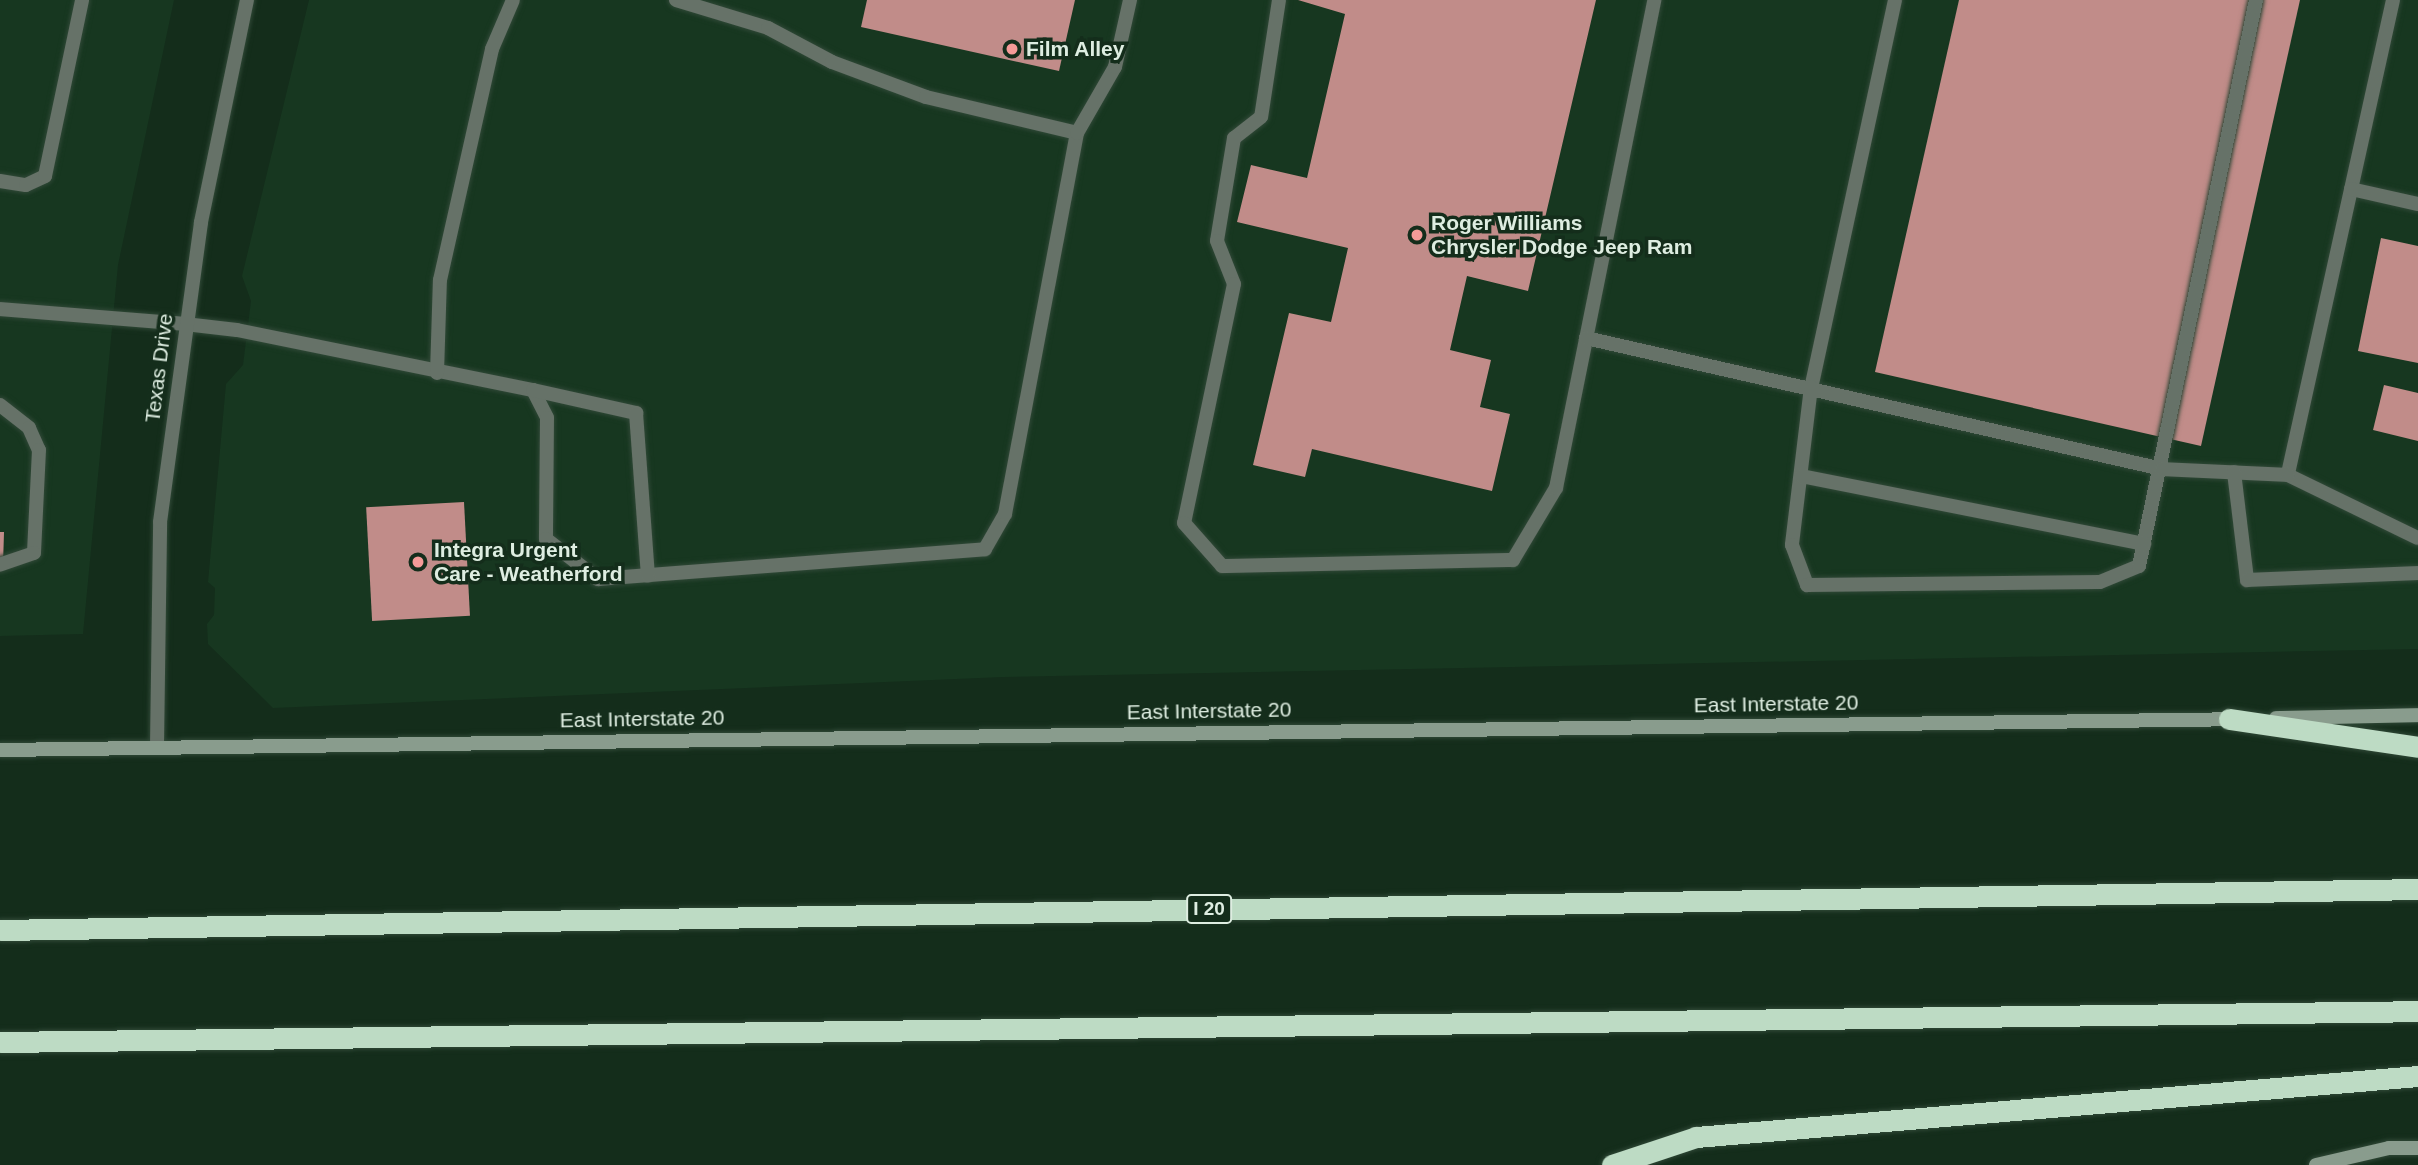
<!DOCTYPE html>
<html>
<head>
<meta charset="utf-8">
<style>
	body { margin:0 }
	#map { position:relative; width:2418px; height:1165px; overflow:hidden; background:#142d1b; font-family:Helvetica,sans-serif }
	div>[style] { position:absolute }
	.built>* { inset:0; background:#173720 }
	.building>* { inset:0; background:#c18c89; transform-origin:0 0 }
	.roads { filter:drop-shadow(0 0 2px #304837) drop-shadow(0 0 2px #304837) }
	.service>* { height:14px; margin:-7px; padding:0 7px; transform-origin:7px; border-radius:7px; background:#667268 }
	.minor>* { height:14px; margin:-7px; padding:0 7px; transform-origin:7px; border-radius:7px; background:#667268 }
	.tertiary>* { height:14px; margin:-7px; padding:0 7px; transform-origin:7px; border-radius:7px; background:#667268 }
	.secondary>* { height:14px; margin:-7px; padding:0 7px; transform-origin:7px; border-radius:7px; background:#899c8d }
	.motorway>* { height:21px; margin:-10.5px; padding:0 10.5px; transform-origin:10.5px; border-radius:10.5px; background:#bddbc4 }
	.dots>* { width:19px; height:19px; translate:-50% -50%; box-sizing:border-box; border:4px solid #142d1b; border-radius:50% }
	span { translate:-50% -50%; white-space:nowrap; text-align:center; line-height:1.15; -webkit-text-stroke:7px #142d1b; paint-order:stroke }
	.shield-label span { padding:2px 5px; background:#142d1b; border:2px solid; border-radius:5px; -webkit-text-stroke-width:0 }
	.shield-label { font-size:19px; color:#deede1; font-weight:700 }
	.poi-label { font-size:21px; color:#deede1; font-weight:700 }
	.left { translate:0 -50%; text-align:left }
	.street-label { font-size:21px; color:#deede1 }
</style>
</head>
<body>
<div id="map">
	<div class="built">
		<div style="clip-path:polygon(0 0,174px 0,118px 265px,83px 634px,0 636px)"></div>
		<div style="clip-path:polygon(309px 0,2418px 0,2418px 649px,1003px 677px,273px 708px,208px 644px,207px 624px,214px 615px,215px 588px,208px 582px,226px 384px,243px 365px,251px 301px,242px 276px)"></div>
	</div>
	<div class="building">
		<div style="clip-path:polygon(867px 0,1075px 0,1059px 71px,861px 27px)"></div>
		<div style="clip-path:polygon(1298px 0,1596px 0,1528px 291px,1467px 276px,1450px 350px,1491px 360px,1480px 407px,1510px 414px,1492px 491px,1312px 449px,1305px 477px,1253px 465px,1289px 313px,1331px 322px,1348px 248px,1237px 222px,1251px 165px,1307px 178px,1345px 14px)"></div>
		<div style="clip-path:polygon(1959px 0,2300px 0,2201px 446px,1875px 372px)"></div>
		<div style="clip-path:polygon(2381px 238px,2418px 246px,2418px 363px,2358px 351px)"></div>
		<div style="clip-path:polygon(2384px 385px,2418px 393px,2418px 441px,2373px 430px)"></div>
		<div style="left:464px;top:502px;width:114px;height:98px;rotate:87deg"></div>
		<div style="clip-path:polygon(0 532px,4px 532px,3px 564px,0 564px)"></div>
	</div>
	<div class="roads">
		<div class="service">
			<div style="left:676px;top:0;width:96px;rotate:16.9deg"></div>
			<div style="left:768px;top:28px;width:72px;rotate:28deg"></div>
			<div style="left:832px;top:62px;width:100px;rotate:20.4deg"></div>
			<div style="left:926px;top:97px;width:155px;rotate:13.4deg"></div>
			<div style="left:1279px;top:0;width:118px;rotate:98.7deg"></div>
			<div style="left:1261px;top:117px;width:34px;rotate:142deg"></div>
			<div style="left:1234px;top:138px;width:104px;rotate:99.4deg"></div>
			<div style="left:1217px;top:241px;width:46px;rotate:68.4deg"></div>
			<div style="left:1234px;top:284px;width:244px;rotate:101.8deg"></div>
			<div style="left:1184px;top:523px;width:57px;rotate:48.5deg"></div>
			<div style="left:1222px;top:566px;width:291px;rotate:-1.2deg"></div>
			<div style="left:1513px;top:560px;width:84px;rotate:-59.2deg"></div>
			<div style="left:1556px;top:488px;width:498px;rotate:-78.6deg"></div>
			<div style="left:1895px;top:0;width:396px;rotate:102.2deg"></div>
			<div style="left:1811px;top:387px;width:159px;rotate:96.9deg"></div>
			<div style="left:1792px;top:545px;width:43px;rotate:69.4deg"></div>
			<div style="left:1807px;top:585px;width:293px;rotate:-0.6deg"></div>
			<div style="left:2100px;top:582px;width:42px;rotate:-22.3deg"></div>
			<div style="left:2139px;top:566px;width:578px;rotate:-78.32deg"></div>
			<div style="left:2393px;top:0;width:486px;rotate:102.5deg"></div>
			<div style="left:2288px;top:475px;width:144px;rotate:25.9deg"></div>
			<div style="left:0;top:181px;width:26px;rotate:9deg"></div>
			<div style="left:26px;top:185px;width:21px;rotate:-25deg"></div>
			<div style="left:45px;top:176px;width:180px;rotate:-78.1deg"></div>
			<div style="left:2351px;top:189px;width:69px;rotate:12.6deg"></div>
			<div style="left:185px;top:324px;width:52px;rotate:6.6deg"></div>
			<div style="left:237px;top:330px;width:302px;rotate:11.5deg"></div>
			<div style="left:533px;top:390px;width:31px;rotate:63deg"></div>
			<div style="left:547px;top:418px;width:121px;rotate:90.5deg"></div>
			<div style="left:546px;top:539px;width:66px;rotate:37.6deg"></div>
			<div style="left:598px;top:579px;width:388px;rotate:-4.4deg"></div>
			<div style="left:985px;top:549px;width:40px;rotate:-60.3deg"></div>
			<div style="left:1005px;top:514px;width:388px;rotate:-79.3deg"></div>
			<div style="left:1077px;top:133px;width:76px;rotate:-60.1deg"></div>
			<div style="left:1115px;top:67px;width:69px;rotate:-77.4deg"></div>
			<div style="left:1586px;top:338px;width:591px;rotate:12.81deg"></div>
			<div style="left:2162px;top:469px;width:126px;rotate:2.7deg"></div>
			<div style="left:437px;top:373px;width:93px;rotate:-88.2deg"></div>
			<div style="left:440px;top:280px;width:237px;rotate:-77.3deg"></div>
			<div style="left:492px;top:49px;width:53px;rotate:-66.8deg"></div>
			<div style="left:533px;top:390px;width:106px;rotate:12.6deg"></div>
			<div style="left:636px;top:413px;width:163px;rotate:85.8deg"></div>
			<div style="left:0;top:405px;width:37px;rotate:38deg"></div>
			<div style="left:29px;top:428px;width:24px;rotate:66deg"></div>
			<div style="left:39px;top:450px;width:103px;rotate:92.8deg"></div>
			<div style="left:34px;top:553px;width:36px;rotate:161deg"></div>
			<div style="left:2234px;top:472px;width:109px;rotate:83.1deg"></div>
			<div style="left:2247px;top:580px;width:171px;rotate:-2.3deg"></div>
			<div style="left:1801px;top:476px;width:350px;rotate:11.2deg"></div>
		</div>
		<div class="minor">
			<div style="left:0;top:309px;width:186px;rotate:4.6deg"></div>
		</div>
		<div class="tertiary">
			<div style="left:157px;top:746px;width:224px;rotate:-89.2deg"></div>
			<div style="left:160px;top:522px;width:303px;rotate:-82.2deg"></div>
			<div style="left:201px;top:222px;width:227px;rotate:-78.3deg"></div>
		</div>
		<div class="secondary">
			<div style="left:2276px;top:718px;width:142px;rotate:-1.2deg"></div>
			<div style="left:0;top:750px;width:2238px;rotate:-0.79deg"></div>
			<div style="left:2316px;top:1165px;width:75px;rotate:-13.1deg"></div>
			<div style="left:2389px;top:1148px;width:29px"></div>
		</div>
		<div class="motorway">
			<div style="left:2229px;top:719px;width:191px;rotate:8.4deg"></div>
			<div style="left:0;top:930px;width:2418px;rotate:-0.97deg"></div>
			<div style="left:0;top:1042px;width:2418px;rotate:-0.73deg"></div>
			<div style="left:1612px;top:1165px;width:89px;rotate:-18.4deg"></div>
			<div style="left:1696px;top:1137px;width:725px;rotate:-4.83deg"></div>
		</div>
	</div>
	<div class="dots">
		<div style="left:1012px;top:49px;background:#f59b98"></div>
		<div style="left:1417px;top:235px;background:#f59b98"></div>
		<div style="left:418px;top:562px;background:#f59b98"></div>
	</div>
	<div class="shield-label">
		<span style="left:1209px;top:909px">I 20</span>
	</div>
	<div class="poi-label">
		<span class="left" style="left:1026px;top:49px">Film Alley</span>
		<span class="left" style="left:1431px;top:235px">Roger Williams<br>Chrysler Dodge Jeep Ram</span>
		<span class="left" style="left:434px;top:562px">Integra Urgent<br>Care - Weatherford</span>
	</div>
	<div class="street-label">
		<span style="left:159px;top:368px;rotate:-83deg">Texas Drive</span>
		<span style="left:1776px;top:704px;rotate:-1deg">East Interstate 20</span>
		<span style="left:1209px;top:711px;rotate:-1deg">East Interstate 20</span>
		<span style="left:642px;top:719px;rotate:-1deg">East Interstate 20</span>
	</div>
</div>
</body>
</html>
